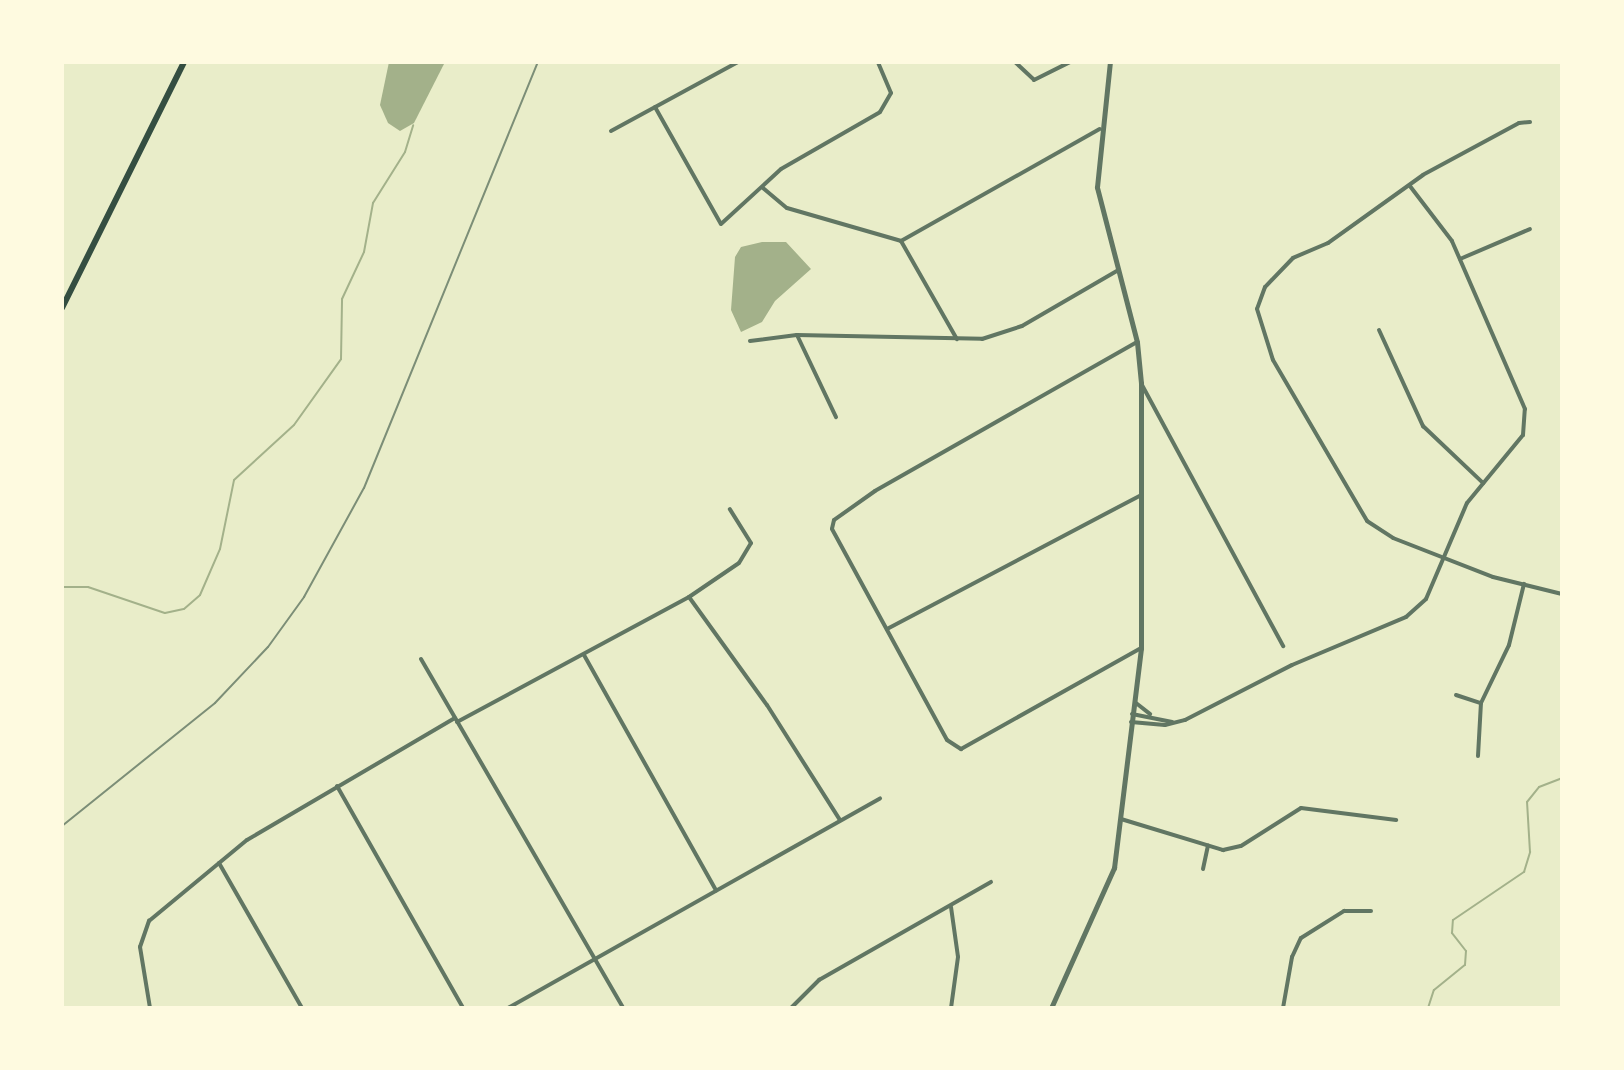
<!DOCTYPE html>
<html>
<head>
<meta charset="utf-8">
<style>
	body { margin:0 }
	#map { position:relative; width:1624px; height:1070px; overflow:hidden; background:#e9edc9; font-family:Merriweather,serif }
	div>[style] { position:absolute }
	.water>* { inset:0; background:#a3b18a }
	.stream>* { height:2px; margin:-1px; padding:0 1px; transform-origin:1px; border-radius:1px; background:#a3b18a }
	.minor>* { height:4px; margin:-2px; padding:0 2px; transform-origin:2px; border-radius:2px; background:#617663 }
	.tertiary>* { height:5px; margin:-2.5px; padding:0 2.5px; transform-origin:2.5px; border-radius:2.5px; background:#617663 }
	.secondary>* { height:6px; margin:-3px; padding:0 3px; transform-origin:3px; border-radius:3px; background:#344e41 }
	.rail>* { height:2px; margin:-1px; padding:0 1px; transform-origin:1px; border-radius:1px; background:#7c8e77 }
	span { translate:-50% -50%; white-space:nowrap; text-align:center; line-height:1.15; -webkit-text-stroke:6px #fefae0; paint-order:stroke }
	.frame { position:absolute; inset:0; border:64px solid #fefae0; pointer-events:none }
</style>
</head>
<body>
<div id="map">
	<div class="water">
		<div style="clip-path:polygon(389px 62px,445px 62px,414px 123px,400px 131px,388px 123px,380px 105px)"></div>
		<div style="clip-path:polygon(762px 242px,786px 242px,811px 269px,775px 301px,762px 322px,741px 332px,731px 310px,735px 257px,741px 247px)"></div>
	</div>
	<div class="stream">
		<div style="left:62px;top:587px;width:26px"></div>
		<div style="left:88px;top:587px;width:81px;rotate:18.7deg"></div>
		<div style="left:165px;top:613px;width:19px;rotate:-12deg"></div>
		<div style="left:184px;top:609px;width:21px;rotate:-41deg"></div>
		<div style="left:200px;top:595px;width:50px;rotate:-66.5deg"></div>
		<div style="left:220px;top:549px;width:70px;rotate:-78.5deg"></div>
		<div style="left:234px;top:480px;width:81px;rotate:-42.5deg"></div>
		<div style="left:294px;top:425px;width:81px;rotate:-54.5deg"></div>
		<div style="left:341px;top:359px;width:60px;rotate:-89deg"></div>
		<div style="left:342px;top:299px;width:52px;rotate:-64.9deg"></div>
		<div style="left:364px;top:252px;width:50px;rotate:-79.6deg"></div>
		<div style="left:373px;top:203px;width:60px;rotate:-57.9deg"></div>
		<div style="left:405px;top:152px;width:28px;rotate:-73deg"></div>
		<div style="left:1428px;top:1008px;width:19px;rotate:-72deg"></div>
		<div style="left:1434px;top:990px;width:40px;rotate:-39deg"></div>
		<div style="left:1465px;top:965px;width:14px;rotate:-86deg"></div>
		<div style="left:1466px;top:951px;width:23px;rotate:-128deg"></div>
		<div style="left:1452px;top:933px;width:13px;rotate:-86deg"></div>
		<div style="left:1453px;top:920px;width:86px;rotate:-34.1deg"></div>
		<div style="left:1524px;top:872px;width:21px;rotate:-73deg"></div>
		<div style="left:1530px;top:852px;width:50px;rotate:-93.4deg"></div>
		<div style="left:1527px;top:802px;width:19px;rotate:-51deg"></div>
		<div style="left:1539px;top:787px;width:25px;rotate:-21deg"></div>
	</div>
	<div class="minor">
		<div style="left:1015px;top:62px;width:26px;rotate:43deg"></div>
		<div style="left:1034px;top:80px;width:40px;rotate:-26.6deg"></div>
		<div style="left:655px;top:107px;width:134px;rotate:60.6deg"></div>
		<div style="left:721px;top:224px;width:81px;rotate:-42.5deg"></div>
		<div style="left:781px;top:169px;width:114px;rotate:-29.9deg"></div>
		<div style="left:880px;top:112px;width:22px;rotate:-60deg"></div>
		<div style="left:891px;top:93px;width:34px;rotate:-113deg"></div>
		<div style="left:1530px;top:122px;width:11px;rotate:175deg"></div>
		<div style="left:1519px;top:123px;width:109px;rotate:151.6deg"></div>
		<div style="left:1423px;top:175px;width:117px;rotate:144.4deg"></div>
		<div style="left:1328px;top:243px;width:38px;rotate:157deg"></div>
		<div style="left:1293px;top:258px;width:40px;rotate:134deg"></div>
		<div style="left:1265px;top:287px;width:23px;rotate:110deg"></div>
		<div style="left:1257px;top:309px;width:53px;rotate:72.6deg"></div>
		<div style="left:1273px;top:360px;width:186px;rotate:59.7deg"></div>
		<div style="left:1367px;top:521px;width:31px;rotate:33deg"></div>
		<div style="left:1393px;top:538px;width:107px;rotate:21.3deg"></div>
		<div style="left:1493px;top:577px;width:71px;rotate:13.8deg"></div>
		<div style="left:611px;top:131px;width:145px;rotate:-28.5deg"></div>
		<div style="left:763px;top:188px;width:31px;rotate:40deg"></div>
		<div style="left:787px;top:208px;width:119px;rotate:16.1deg"></div>
		<div style="left:901px;top:241px;width:228px;rotate:-29.4deg"></div>
		<div style="left:901px;top:241px;width:113px;rotate:60.3deg"></div>
		<div style="left:1460px;top:259px;width:76px;rotate:-23.2deg"></div>
		<div style="left:1379px;top:330px;width:106px;rotate:65.4deg"></div>
		<div style="left:1423px;top:426px;width:83px;rotate:43.5deg"></div>
		<div style="left:797px;top:335px;width:91px;rotate:64.6deg"></div>
		<div style="left:750px;top:341px;width:47px;rotate:-7.3deg"></div>
		<div style="left:797px;top:335px;width:185px;rotate:1.2deg"></div>
		<div style="left:982px;top:339px;width:42px;rotate:-18deg"></div>
		<div style="left:1022px;top:326px;width:110px;rotate:-30.1deg"></div>
		<div style="left:1137px;top:342px;width:301px;rotate:150.4deg"></div>
		<div style="left:875px;top:491px;width:50px;rotate:144.7deg"></div>
		<div style="left:834px;top:520px;width:9px;rotate:103deg"></div>
		<div style="left:832px;top:529px;width:240px;rotate:61.4deg"></div>
		<div style="left:947px;top:740px;width:17px;rotate:33deg"></div>
		<div style="left:961px;top:749px;width:206px;rotate:-29.3deg"></div>
		<div style="left:1142px;top:385px;width:297px;rotate:61.6deg"></div>
		<div style="left:689px;top:597px;width:133px;rotate:54.2deg"></div>
		<div style="left:767px;top:705px;width:136px;rotate:57.6deg"></div>
		<div style="left:887px;top:629px;width:287px;rotate:-27.8deg"></div>
		<div style="left:584px;top:655px;width:270px;rotate:60.7deg"></div>
		<div style="left:421px;top:659px;width:403px;rotate:59.9deg"></div>
		<div style="left:1456px;top:695px;width:26px;rotate:18deg"></div>
		<div style="left:1136px;top:703px;width:18px;rotate:38deg"></div>
		<div style="left:1132px;top:714px;width:41px;rotate:11.3deg"></div>
		<div style="left:457px;top:722px;width:264px;rotate:-28.3deg"></div>
		<div style="left:689px;top:597px;width:60px;rotate:-34.2deg"></div>
		<div style="left:739px;top:563px;width:23px;rotate:-59deg"></div>
		<div style="left:751px;top:543px;width:40px;rotate:-122deg"></div>
		<div style="left:1131px;top:722px;width:34px;rotate:5deg"></div>
		<div style="left:1165px;top:725px;width:21px;rotate:-14deg"></div>
		<div style="left:1185px;top:720px;width:120px;rotate:-27.2deg"></div>
		<div style="left:1292px;top:665px;width:124px;rotate:-22.8deg"></div>
		<div style="left:1406px;top:617px;width:27px;rotate:-42deg"></div>
		<div style="left:1426px;top:599px;width:104px;rotate:-66.9deg"></div>
		<div style="left:1467px;top:503px;width:88px;rotate:-50.5deg"></div>
		<div style="left:1523px;top:435px;width:26px;rotate:-86deg"></div>
		<div style="left:1525px;top:409px;width:183px;rotate:-113.5deg"></div>
		<div style="left:1452px;top:241px;width:69px;rotate:-127.4deg"></div>
		<div style="left:1478px;top:756px;width:53px;rotate:-86.8deg"></div>
		<div style="left:1481px;top:703px;width:64px;rotate:-64.2deg"></div>
		<div style="left:1509px;top:645px;width:63px;rotate:-76.2deg"></div>
		<div style="left:337px;top:786px;width:255px;rotate:60.4deg"></div>
		<div style="left:1121px;top:819px;width:107px;rotate:16.9deg"></div>
		<div style="left:1223px;top:850px;width:18px;rotate:-13deg"></div>
		<div style="left:1241px;top:846px;width:71px;rotate:-32.3deg"></div>
		<div style="left:1301px;top:808px;width:96px;rotate:7.2deg"></div>
		<div style="left:219px;top:863px;width:167px;rotate:60.2deg"></div>
		<div style="left:1203px;top:869px;width:24px;rotate:-78deg"></div>
		<div style="left:951px;top:907px;width:50px;rotate:82deg"></div>
		<div style="left:958px;top:957px;width:51px;rotate:97.8deg"></div>
		<div style="left:150px;top:1008px;width:62px;rotate:-99.3deg"></div>
		<div style="left:140px;top:947px;width:28px;rotate:-71deg"></div>
		<div style="left:149px;top:921px;width:127px;rotate:-39.6deg"></div>
		<div style="left:247px;top:840px;width:241px;rotate:-30.4deg"></div>
		<div style="left:508px;top:1008px;width:427px;rotate:-29.4deg"></div>
		<div style="left:791px;top:1008px;width:40px;rotate:-45deg"></div>
		<div style="left:819px;top:980px;width:198px;rotate:-29.7deg"></div>
		<div style="left:1283px;top:1008px;width:52px;rotate:-80deg"></div>
		<div style="left:1292px;top:957px;width:21px;rotate:-65deg"></div>
		<div style="left:1301px;top:938px;width:51px;rotate:-32.1deg"></div>
		<div style="left:1344px;top:911px;width:27px"></div>
	</div>
	<div class="tertiary">
		<div style="left:1051px;top:1008px;width:154px;rotate:-65.8deg"></div>
		<div style="left:1114px;top:868px;width:222px;rotate:-83deg"></div>
		<div style="left:1141px;top:648px;width:265px;rotate:-90deg"></div>
		<div style="left:1141px;top:383px;width:41px;rotate:-95.6deg"></div>
		<div style="left:1137px;top:342px;width:160px;rotate:-104.5deg"></div>
		<div style="left:1097px;top:187px;width:126px;rotate:-84.1deg"></div>
	</div>
	<div class="secondary">
		<div style="left:62px;top:308px;width:275px;rotate:-63.6deg"></div>
	</div>
	<div class="rail">
		<div style="left:62px;top:826px;width:196px;rotate:-38.8deg"></div>
		<div style="left:215px;top:703px;width:77px;rotate:-46.6deg"></div>
		<div style="left:268px;top:647px;width:62px;rotate:-54.2deg"></div>
		<div style="left:304px;top:597px;width:124px;rotate:-61.2deg"></div>
		<div style="left:364px;top:488px;width:460px;rotate:-67.8deg"></div>
	</div>
	<div class="frame"></div>
</div>
</body>
</html>
